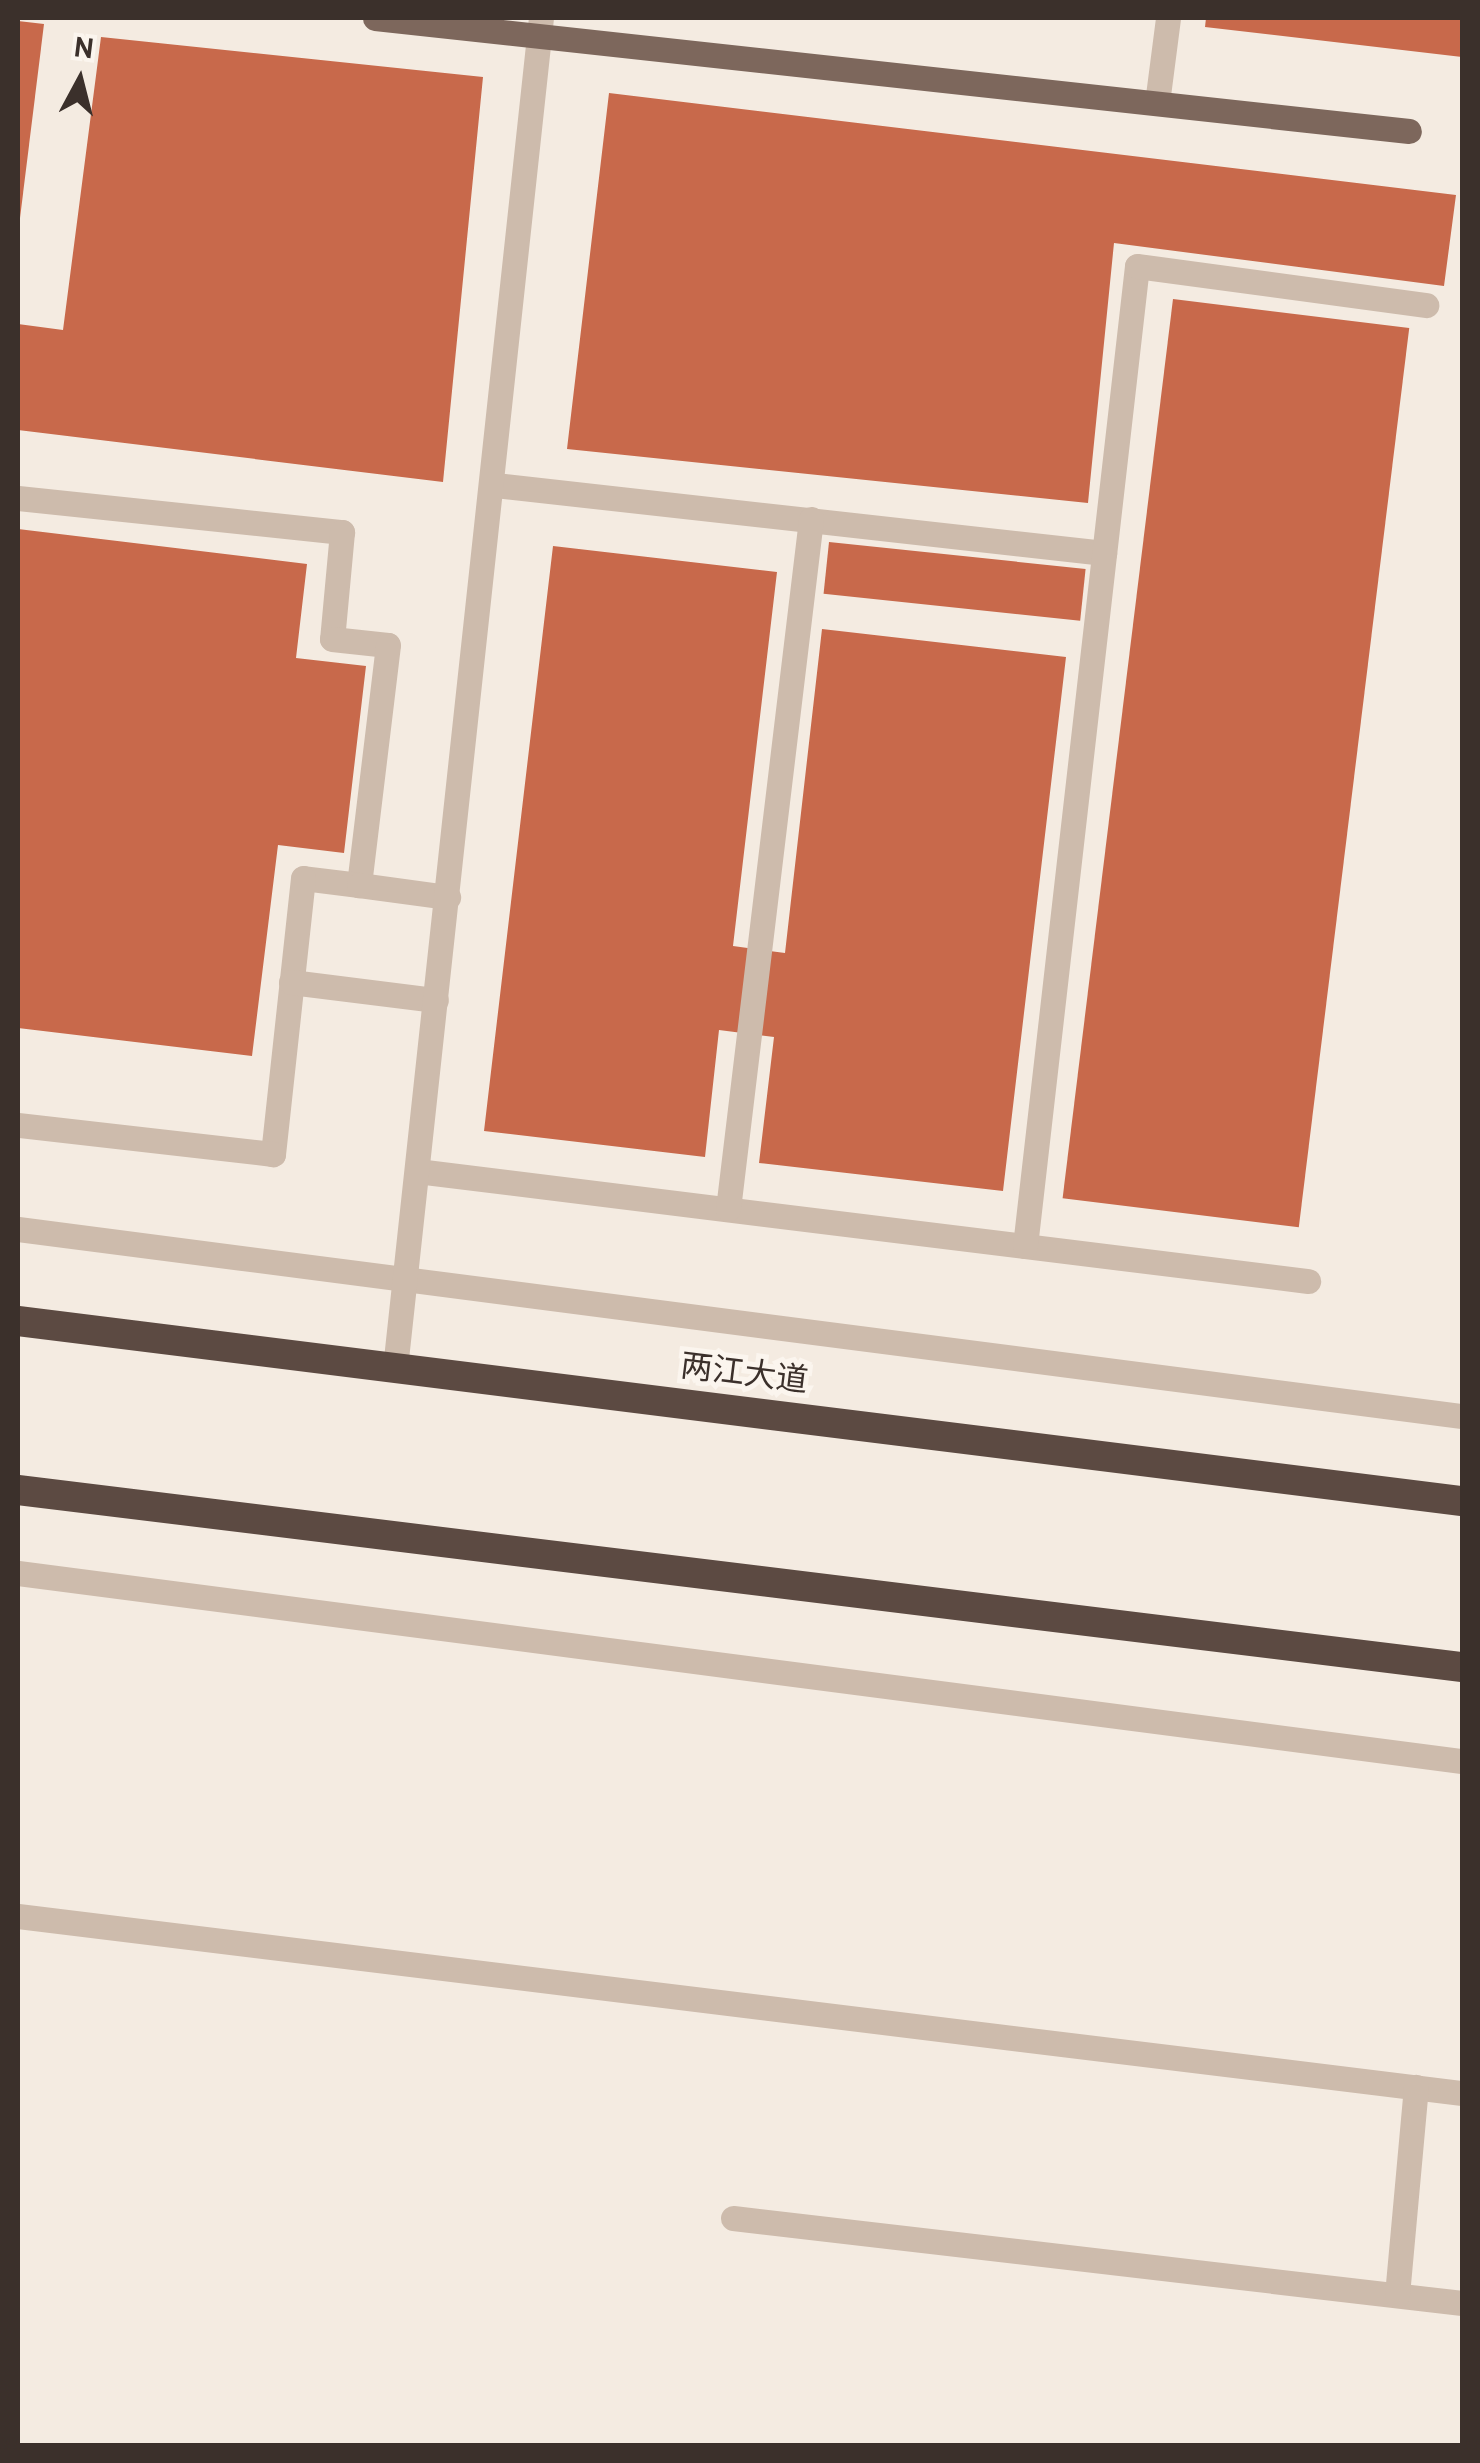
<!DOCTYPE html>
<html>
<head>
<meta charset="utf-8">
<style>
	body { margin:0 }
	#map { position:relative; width:1480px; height:2463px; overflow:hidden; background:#f4ebe1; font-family:Overpass,"Noto Sans SC",sans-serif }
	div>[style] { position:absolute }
	.building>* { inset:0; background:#c8694b; transform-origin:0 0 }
	.minor>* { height:25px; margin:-12.5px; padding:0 12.5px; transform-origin:12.5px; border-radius:12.5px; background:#cdbbac }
	.major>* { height:25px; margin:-12.5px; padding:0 12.5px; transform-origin:12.5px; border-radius:12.5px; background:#7d675c }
	.highway>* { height:30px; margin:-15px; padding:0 15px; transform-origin:15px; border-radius:15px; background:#5c4a42 }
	span { translate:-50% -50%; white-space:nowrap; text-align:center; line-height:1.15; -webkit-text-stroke:10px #fbf5ee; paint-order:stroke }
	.street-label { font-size:32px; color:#3b302b }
	.frame { position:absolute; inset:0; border:20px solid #3b302b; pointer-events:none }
	.north { position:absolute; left:30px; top:30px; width:100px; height:100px; -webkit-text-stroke:8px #fbf5ee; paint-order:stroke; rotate:7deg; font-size:28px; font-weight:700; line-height:40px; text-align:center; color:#3b302b }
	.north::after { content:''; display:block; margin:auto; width:35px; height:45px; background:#3b302b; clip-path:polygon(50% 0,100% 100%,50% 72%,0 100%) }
</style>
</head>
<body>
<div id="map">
	<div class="building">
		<div style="clip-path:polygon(1206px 18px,1462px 18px,1462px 57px,1205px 27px)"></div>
		<div style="clip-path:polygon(18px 21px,44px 24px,20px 218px,18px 218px)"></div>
		<div style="clip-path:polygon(101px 37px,483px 77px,443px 482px,18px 430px,18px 324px,63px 330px)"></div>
		<div style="clip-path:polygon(609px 93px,1456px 195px,1444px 286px,1114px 243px,1088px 503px,567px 449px)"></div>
		<div style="left:1173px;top:299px;width:238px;height:906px;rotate:7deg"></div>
		<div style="clip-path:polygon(18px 529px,307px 564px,296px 658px,366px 666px,344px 853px,278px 845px,252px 1056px,18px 1028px)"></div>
		<div style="left:829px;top:542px;width:258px;height:52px;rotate:6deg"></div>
		<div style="clip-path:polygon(553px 546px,777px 572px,733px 946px,785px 953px,822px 629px,1066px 657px,1003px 1191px,759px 1163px,774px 1037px,719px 1030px,705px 1157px,484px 1131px)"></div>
	</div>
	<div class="minor">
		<div style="left:1157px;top:103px;width:86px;rotate:-82.6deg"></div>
		<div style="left:495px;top:485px;width:613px;rotate:6.37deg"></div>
		<div style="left:18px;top:498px;width:326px;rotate:6deg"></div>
		<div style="left:342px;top:532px;width:107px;rotate:95.3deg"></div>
		<div style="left:332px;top:639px;width:56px;rotate:6.1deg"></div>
		<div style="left:388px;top:645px;width:242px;rotate:96.9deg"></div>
		<div style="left:359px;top:885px;width:56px;rotate:-172.9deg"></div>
		<div style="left:303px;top:878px;width:278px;rotate:96.2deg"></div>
		<div style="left:273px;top:1154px;width:257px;rotate:-173.5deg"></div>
		<div style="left:359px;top:885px;width:90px;rotate:7.7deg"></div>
		<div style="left:291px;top:982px;width:146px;rotate:7.1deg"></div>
		<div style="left:417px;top:1171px;width:898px;rotate:7.04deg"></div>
		<div style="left:728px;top:1209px;width:695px;rotate:-83.14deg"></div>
		<div style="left:18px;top:1229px;width:1456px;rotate:7.38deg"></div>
		<div style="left:1025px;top:1246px;width:986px;rotate:-83.48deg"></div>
		<div style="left:1137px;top:266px;width:292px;rotate:7.7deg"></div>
		<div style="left:395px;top:1368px;width:1358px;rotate:-83.83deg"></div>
		<div style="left:18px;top:1573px;width:1456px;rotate:7.42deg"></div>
		<div style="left:18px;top:1916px;width:1455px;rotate:6.99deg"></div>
		<div style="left:733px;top:2218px;width:734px;rotate:6.65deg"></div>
		<div style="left:1397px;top:2295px;width:209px;rotate:-84.8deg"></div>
	</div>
	<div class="major">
		<div style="left:375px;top:18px;width:1040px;rotate:6.24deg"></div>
	</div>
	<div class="highway">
		<div style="left:18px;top:1321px;width:1455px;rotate:7.11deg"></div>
		<div style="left:18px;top:1490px;width:1455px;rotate:6.99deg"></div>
	</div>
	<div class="street-label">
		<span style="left:744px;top:1376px;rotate:7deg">两江大道</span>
	</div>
	<div class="frame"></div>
	<div class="north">N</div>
</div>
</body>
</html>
